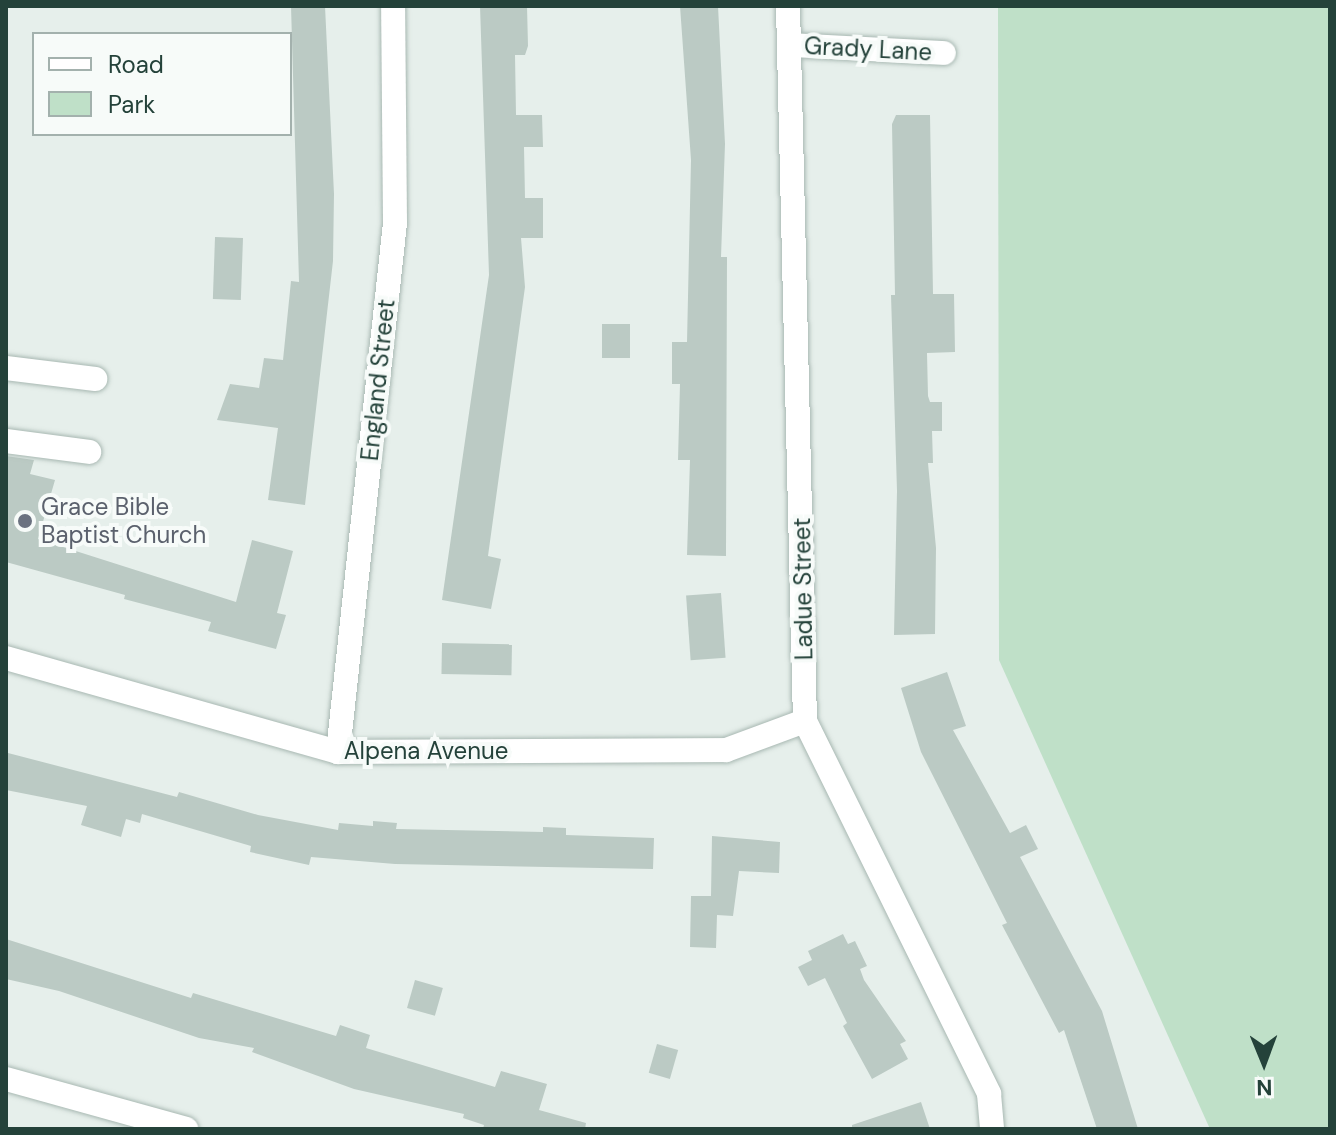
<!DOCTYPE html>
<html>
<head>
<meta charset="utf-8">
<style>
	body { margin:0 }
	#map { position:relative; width:1336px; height:1135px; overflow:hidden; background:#e6efeb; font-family:"DM Sans",sans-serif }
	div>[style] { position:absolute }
	.green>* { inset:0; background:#bfe0c8 }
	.building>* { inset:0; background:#bbcac4; transform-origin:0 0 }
	.roads { filter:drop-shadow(0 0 2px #a8b8b2) drop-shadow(0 0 2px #a8b8b2) }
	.minor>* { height:24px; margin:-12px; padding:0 12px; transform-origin:12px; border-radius:12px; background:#fff }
	.dots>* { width:22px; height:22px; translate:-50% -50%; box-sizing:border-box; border:4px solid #f7fbf9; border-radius:50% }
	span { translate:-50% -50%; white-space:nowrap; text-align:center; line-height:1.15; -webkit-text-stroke:8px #f7fbf9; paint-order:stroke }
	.street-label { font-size:24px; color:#24423a }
	.worship-label { font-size:24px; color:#5b616d }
	.left { translate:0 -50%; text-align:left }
	.frame { position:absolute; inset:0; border:8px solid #24423a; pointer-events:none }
	.legend { position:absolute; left:32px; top:32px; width:260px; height:104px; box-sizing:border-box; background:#f7fbf9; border:2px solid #a3b1ad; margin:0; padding:10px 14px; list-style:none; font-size:24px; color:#24423a }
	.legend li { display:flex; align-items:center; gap:16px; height:40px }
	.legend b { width:40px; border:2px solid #a3b1ad }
	.north { position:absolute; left:1224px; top:1023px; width:80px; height:80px; -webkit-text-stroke:6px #f7fbf9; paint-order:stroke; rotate:179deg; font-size:22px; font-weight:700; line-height:32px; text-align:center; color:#24423a }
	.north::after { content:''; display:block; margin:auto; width:28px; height:36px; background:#24423a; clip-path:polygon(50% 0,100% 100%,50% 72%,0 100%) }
</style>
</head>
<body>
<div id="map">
	<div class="green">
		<div style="clip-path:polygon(998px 6px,1330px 6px,1330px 1129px,1210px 1129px,999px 660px)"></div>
	</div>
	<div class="building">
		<div style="clip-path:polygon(291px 6px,325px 6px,334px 194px,333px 261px,305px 505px,268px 500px,278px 428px,217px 420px,230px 384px,259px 388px,264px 358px,283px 360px,291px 281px,299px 282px)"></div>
		<div style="clip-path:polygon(480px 6px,527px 6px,528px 46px,525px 55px,515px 55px,516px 115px,542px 115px,543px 147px,524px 147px,525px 198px,543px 198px,543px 238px,521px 238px,525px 287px,488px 556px,501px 559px,491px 609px,442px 600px,489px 275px)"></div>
		<div style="clip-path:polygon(680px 6px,718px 6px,725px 144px,721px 257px,727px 257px,726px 556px,687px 555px,690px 460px,678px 460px,680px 384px,672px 384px,672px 342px,687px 342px,691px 160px)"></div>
		<div style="clip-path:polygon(896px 115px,930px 115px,933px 294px,954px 294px,955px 352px,927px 353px,928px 396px,930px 402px,942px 402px,942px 431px,932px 431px,933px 463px,928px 463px,936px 548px,935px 634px,894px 635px,897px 491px,891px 295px,895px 295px,892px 124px)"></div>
		<div style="left:243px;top:238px;width:62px;height:28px;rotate:92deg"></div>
		<div style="left:602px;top:324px;width:28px;height:34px"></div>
		<div style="clip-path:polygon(6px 456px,34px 460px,30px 474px,55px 480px,38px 539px,236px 602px,252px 540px,293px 551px,277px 613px,286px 615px,276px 649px,208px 631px,211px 622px,124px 599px,125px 595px,6px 562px)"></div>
		<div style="left:721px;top:593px;width:65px;height:35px;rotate:86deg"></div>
		<div style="left:442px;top:643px;width:70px;height:31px;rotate:1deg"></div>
		<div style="clip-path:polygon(947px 672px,966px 726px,953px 730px,1010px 833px,1026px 825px,1038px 849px,1020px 857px,1102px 1011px,1138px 1129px,1097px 1129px,1064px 1030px,1059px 1033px,1002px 925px,1007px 923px,921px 752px,901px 688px)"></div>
		<div style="clip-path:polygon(8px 753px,177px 797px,179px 792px,258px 815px,338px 830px,339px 823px,373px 826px,373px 821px,397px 823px,396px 829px,543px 832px,543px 827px,566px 828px,566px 835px,654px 838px,653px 869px,395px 864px,311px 857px,309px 865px,250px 852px,251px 846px,142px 814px,140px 823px,126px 819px,121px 837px,81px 825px,87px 806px,6px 790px)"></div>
		<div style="clip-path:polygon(712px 836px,780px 842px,779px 873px,739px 871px,733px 916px,717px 915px,716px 948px,690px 947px,691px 896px,711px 896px)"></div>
		<div style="clip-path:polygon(843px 934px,848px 944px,855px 941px,867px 966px,860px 969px,864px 980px,906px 1041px,900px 1044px,908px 1059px,872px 1079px,843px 1026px,847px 1023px,825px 978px,808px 986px,798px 967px,812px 960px,808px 951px)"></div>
		<div style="clip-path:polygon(6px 939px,191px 998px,193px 993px,336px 1036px,340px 1025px,370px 1035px,366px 1048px,495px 1087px,501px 1071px,547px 1084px,539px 1110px,586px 1123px,585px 1129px,483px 1129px,484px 1125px,463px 1118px,464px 1114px,354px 1089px,252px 1052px,254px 1048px,199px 1038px,59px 991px,6px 979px)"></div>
		<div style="left:415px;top:980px;width:29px;height:29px;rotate:16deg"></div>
		<div style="left:657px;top:1044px;width:22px;height:30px;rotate:16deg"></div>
		<div style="clip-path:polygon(921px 1102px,930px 1129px,852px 1129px,852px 1125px)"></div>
	</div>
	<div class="roads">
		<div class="minor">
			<div style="left:788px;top:6px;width:715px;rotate:88.64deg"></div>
			<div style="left:805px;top:721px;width:416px;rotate:63.7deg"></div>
			<div style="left:989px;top:1094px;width:35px;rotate:85deg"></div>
			<div style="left:791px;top:45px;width:153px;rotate:3deg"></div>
			<div style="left:6px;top:368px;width:90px;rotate:7deg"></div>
			<div style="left:6px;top:441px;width:84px;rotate:7.5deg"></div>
			<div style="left:6px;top:658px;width:345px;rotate:15.8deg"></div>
			<div style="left:338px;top:752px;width:388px;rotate:-0.3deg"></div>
			<div style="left:726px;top:750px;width:84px;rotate:-20.2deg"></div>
			<div style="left:338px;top:752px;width:532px;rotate:-83.85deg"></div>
			<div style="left:395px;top:223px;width:217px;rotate:-90.5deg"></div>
			<div style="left:6px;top:1079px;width:187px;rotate:15.5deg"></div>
		</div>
	</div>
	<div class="dots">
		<div style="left:25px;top:521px;background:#6b7280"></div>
	</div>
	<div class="street-label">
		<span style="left:868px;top:49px;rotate:3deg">Grady Lane</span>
		<span style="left:378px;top:380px;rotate:-84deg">England Street</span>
		<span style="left:803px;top:589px;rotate:-91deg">Ladue Street</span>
		<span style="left:426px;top:751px">Alpena Avenue</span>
	</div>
	<div class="worship-label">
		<span class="left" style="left:41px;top:521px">Grace Bible<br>Baptist Church</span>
	</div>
	<div class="frame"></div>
	<ul class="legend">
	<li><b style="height:10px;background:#fff"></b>Road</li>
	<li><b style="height:22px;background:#bfe0c8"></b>Park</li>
	</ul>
	<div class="north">N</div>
</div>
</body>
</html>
